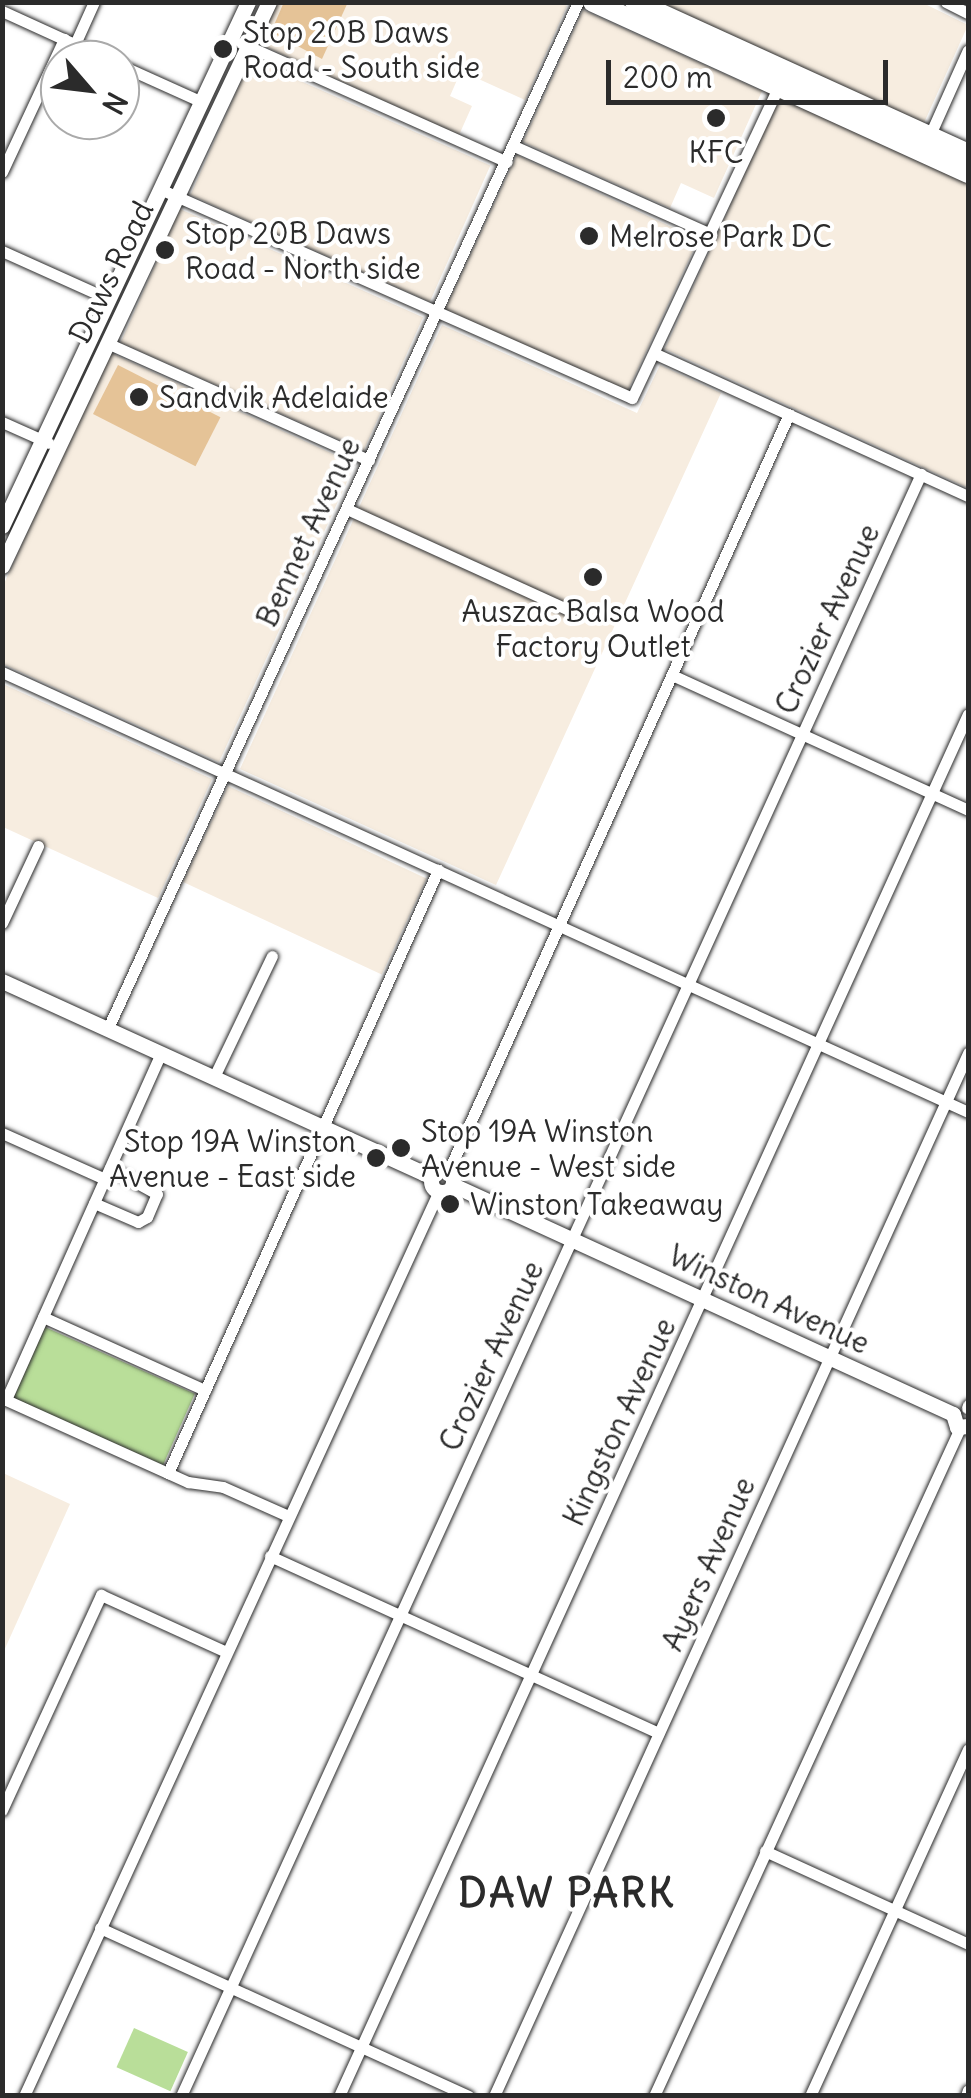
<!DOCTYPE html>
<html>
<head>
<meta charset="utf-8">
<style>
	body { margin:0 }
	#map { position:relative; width:971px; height:2098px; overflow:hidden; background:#fff; font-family:Delius,sans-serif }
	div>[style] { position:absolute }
	.built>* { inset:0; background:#f7ede0; transform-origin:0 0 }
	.green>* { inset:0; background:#b9de99; transform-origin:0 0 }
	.building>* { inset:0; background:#e5c397; transform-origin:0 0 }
	.roads { filter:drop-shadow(0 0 2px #2b2b2b) drop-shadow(0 0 2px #2b2b2b) }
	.street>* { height:11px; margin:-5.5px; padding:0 5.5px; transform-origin:5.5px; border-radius:5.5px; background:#fff }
	.secondary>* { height:15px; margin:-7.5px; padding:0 7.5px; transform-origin:7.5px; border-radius:7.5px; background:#fff }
	.secondary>.ring { margin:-7.5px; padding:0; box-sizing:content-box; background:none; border:15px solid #fff; border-radius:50% }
	.highway>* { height:20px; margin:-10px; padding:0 10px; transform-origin:10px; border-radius:10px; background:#fff }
	.dots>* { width:28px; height:28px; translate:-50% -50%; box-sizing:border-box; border:5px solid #fff; border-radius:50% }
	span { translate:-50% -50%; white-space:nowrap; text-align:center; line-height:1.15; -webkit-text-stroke:8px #fff; paint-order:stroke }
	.poi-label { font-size:30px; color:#2b2b2b }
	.left { translate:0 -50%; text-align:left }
	.right { translate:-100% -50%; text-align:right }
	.street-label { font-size:30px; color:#2b2b2b }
	.district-label { font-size:40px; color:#2b2b2b; font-weight:700; letter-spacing:2.5px }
	.frame { position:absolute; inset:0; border:5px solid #2b2b2b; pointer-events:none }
	.north { position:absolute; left:40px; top:40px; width:100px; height:100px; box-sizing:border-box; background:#fff; border:2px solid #aaa; border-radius:50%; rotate:118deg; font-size:28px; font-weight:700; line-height:40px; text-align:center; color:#2b2b2b }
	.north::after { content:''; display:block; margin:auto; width:35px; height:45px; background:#2b2b2b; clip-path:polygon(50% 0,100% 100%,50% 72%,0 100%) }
	.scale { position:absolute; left:606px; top:60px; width:282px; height:45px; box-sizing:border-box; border:5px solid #2b2b2b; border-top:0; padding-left:12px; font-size:30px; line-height:35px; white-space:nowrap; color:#2b2b2b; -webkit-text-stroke:8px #fff; paint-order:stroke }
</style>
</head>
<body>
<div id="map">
	<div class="built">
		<div style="clip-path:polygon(560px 2px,567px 6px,525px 100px,461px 71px,450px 96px,472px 106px,459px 135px,255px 42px,273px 3px)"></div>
		<div style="clip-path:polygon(653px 3px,923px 3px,968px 25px,923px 125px)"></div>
		<div style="clip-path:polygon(583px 10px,762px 91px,714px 198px,681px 183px,670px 208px,523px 142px)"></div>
		<div style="left:251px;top:59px;width:262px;height:149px;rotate:24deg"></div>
		<div style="clip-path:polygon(781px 94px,968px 180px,968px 488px,665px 349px)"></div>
		<div style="left:517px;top:155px;width:200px;height:170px;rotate:25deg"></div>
		<div style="left:180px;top:209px;width:266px;height:146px;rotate:24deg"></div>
		<div style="clip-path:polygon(442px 325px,637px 413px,660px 365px,721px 393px,496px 885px,240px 769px)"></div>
		<div style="clip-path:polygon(109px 352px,355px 464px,219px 762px,3px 664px,3px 586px)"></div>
		<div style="clip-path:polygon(3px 684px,212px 779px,158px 898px,3px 827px)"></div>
		<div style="left:228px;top:786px;width:219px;height:106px;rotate:25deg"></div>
		<div style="clip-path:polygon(3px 1473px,70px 1504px,3px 1653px)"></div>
	</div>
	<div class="green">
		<div style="left:45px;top:1327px;width:164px;height:78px;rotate:24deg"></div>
		<div style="left:134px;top:2028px;width:59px;height:43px;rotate:24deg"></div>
	</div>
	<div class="building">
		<div style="clip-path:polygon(284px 2px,348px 2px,322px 59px,271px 32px)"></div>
		<div style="left:118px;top:365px;width:115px;height:55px;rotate:27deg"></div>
	</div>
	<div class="roads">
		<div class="street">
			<div style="left:946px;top:2px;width:25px;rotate:27deg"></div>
			<div style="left:2px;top:11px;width:118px;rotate:24.6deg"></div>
			<div style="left:241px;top:43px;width:291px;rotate:24.1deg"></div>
			<div style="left:75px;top:44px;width:46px;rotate:-65.7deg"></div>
			<div style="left:120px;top:65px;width:90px;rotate:24.3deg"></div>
			<div style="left:929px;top:137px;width:95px;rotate:-65.9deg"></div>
			<div style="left:514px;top:146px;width:216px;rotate:24.1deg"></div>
			<div style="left:2px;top:172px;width:147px;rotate:-65deg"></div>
			<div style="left:160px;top:189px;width:516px;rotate:23.88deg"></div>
			<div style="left:632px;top:398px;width:348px;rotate:-64.8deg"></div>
			<div style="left:2px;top:251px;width:117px;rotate:24.2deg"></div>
			<div style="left:107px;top:343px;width:287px;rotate:24.1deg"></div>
			<div style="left:656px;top:354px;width:343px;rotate:24.5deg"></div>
			<div style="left:2px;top:422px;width:51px;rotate:24.1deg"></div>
			<div style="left:347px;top:509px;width:246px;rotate:24.5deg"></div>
			<div style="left:2px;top:672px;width:1061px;rotate:24.49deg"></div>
			<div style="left:672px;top:675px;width:325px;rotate:24.5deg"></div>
			<div style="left:2px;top:923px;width:85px;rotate:-64.9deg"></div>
			<div style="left:108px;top:1028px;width:1129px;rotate:-65.39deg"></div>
			<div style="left:161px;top:1053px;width:380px;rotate:114.1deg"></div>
			<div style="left:6px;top:1400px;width:200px;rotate:24.3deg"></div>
			<div style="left:188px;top:1482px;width:35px;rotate:8deg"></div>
			<div style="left:223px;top:1487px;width:71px;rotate:24deg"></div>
			<div style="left:214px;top:1077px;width:134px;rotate:-64.4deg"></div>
			<div style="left:2px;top:1133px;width:113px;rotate:24.1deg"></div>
			<div style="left:448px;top:1172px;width:831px;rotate:-65.78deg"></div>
			<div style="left:94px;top:1203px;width:48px;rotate:23.4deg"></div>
			<div style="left:138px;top:1222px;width:10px;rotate:-29deg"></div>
			<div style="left:147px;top:1217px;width:25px;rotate:-67deg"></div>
			<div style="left:157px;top:1194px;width:54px;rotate:-151deg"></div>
			<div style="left:43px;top:1317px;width:178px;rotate:24.3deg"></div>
			<div style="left:967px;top:1408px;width:3px;rotate:-72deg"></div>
			<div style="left:168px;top:1473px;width:661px;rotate:-65.88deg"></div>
			<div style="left:270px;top:1556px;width:427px;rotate:24.5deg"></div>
			<div style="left:2px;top:1810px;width:237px;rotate:-65.3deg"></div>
			<div style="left:101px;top:1595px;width:137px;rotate:24.5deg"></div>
			<div style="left:765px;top:1851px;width:223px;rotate:24.6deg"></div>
			<div style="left:100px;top:1928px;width:405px;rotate:24.5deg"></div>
			<div style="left:24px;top:2096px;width:996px;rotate:-65.37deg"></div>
			<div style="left:181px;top:2096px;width:1783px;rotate:-65.48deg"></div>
			<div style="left:339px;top:2096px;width:1518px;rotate:-65.53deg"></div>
			<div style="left:494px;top:2096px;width:1146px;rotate:-65.56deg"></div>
			<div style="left:654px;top:2096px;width:735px;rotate:-65.39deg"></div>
			<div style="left:810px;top:2096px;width:381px;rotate:-65.5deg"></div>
			<div style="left:966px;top:2096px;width:6px;rotate:-72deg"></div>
		</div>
		<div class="secondary">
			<div style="left:2px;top:526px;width:579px;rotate:-64.85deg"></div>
			<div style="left:2px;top:566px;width:624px;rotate:-64.67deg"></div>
			<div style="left:2px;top:981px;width:473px;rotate:24.5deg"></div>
			<div class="ring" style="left:431px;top:1170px;width:7px;height:7px"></div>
			<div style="left:453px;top:1185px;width:550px;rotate:24.61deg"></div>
			<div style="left:953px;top:1414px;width:14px;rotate:73deg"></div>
			<div style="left:957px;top:1427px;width:11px;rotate:-5deg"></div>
		</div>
		<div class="highway">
			<div style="left:593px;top:2px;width:412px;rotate:24.5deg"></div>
			<div style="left:635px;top:2px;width:366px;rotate:24.5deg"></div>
		</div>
	</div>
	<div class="dots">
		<div style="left:223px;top:49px;background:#2b2b2b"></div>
		<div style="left:716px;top:118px;background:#2b2b2b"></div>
		<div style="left:589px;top:236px;background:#2b2b2b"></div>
		<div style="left:165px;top:250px;background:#2b2b2b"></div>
		<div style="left:139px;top:397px;background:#2b2b2b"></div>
		<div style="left:593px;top:577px;background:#2b2b2b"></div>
		<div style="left:401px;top:1148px;background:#2b2b2b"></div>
		<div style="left:376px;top:1158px;background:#2b2b2b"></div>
		<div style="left:450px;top:1204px;background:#2b2b2b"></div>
	</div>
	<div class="poi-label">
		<span class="left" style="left:243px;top:49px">Stop 20B Daws<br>Road - South side</span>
		<span style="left:716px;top:152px">KFC</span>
		<span class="left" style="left:185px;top:250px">Stop 20B Daws<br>Road - North side</span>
		<span class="left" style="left:609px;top:236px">Melrose Park DC</span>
		<span class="left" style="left:159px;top:397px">Sandvik Adelaide</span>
		<span style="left:593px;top:628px">Auszac Balsa Wood<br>Factory Outlet</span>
		<span class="left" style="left:421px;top:1148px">Stop 19A Winston<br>Avenue - West side</span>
		<span class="right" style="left:356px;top:1158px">Stop 19A Winston<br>Avenue - East side</span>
		<span class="left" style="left:470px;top:1204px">Winston Takeaway</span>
	</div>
	<div class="street-label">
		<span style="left:111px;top:272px;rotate:-64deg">Daws Road</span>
		<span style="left:308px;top:532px;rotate:-65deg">Bennet Avenue</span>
		<span style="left:827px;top:619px;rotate:-65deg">Crozier Avenue</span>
		<span style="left:769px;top:1299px;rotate:25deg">Winston Avenue</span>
		<span style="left:491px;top:1356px;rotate:-65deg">Crozier Avenue</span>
		<span style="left:619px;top:1422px;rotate:-65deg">Kingston Avenue</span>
		<span style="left:708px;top:1564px;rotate:-66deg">Ayers Avenue</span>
	</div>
	<div class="district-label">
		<span style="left:567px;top:1893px">DAW PARK</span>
	</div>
	<div class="frame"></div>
	<div class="north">N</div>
	<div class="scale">200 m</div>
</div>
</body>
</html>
